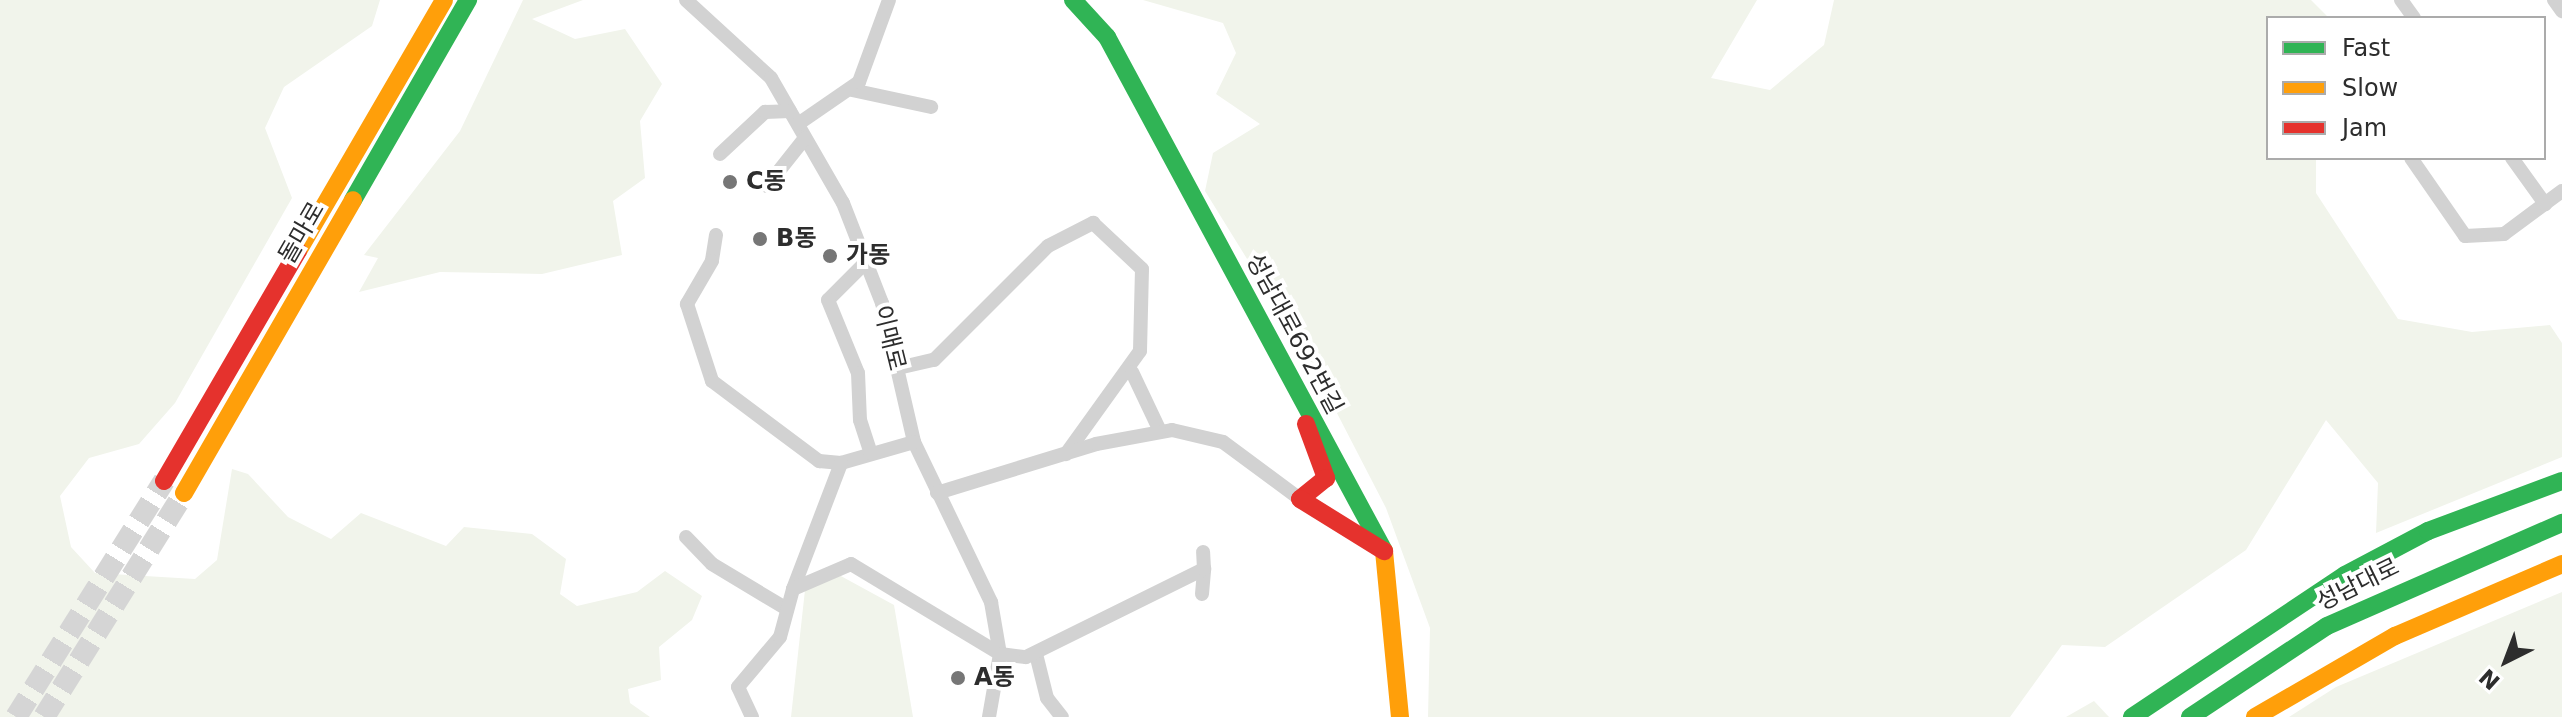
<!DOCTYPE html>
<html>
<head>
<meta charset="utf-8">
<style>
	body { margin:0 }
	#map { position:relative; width:2562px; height:717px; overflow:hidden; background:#fff; font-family:"DejaVu Sans","Noto Sans KR",sans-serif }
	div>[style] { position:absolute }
	.green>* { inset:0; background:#f1f4eb }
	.primary-tunnel>* { height:22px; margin-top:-11px; transform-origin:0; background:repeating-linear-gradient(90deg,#d5d5d5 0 22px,transparent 0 33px) }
	.street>* { height:14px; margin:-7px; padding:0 7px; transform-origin:7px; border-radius:7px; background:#d2d2d2 }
	.fast>* { height:18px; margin:-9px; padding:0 9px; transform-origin:9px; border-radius:9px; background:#30b455 }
	.slow>* { height:18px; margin:-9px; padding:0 9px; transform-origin:9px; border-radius:9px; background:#ff9f0a }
	.jam>* { height:18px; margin:-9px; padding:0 9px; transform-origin:9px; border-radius:9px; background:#e5322d }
	.dots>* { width:22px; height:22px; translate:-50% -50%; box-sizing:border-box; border:4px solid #fff; border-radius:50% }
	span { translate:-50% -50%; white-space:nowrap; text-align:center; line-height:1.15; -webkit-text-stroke:8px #fff; paint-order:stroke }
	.poi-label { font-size:24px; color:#2d2d2d; font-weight:700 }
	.left { translate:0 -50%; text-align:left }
	.street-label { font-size:24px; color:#2d2d2d }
	.legend { position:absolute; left:2266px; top:16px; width:280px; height:144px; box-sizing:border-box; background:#fff; border:2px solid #ababab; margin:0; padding:10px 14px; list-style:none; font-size:24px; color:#2d2d2d }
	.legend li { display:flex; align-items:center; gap:16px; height:40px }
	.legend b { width:40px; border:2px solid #ababab }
	.north { position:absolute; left:2466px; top:621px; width:80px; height:80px; -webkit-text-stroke:6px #fff; paint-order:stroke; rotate:222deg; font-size:22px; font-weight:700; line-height:32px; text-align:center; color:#2d2d2d }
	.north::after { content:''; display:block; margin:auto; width:28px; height:36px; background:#2d2d2d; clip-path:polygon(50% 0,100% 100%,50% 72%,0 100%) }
</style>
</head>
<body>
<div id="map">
	<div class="green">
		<div style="clip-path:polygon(0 0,380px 0,372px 26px,284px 87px,265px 128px,292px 198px,175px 403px,139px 444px,89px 458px,60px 496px,71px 547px,95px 573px,195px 579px,217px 560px,232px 469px,248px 474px,288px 517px,331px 539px,361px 513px,446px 546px,464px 527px,532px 534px,566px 559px,560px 594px,577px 606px,637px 592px,665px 571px,702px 596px,692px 620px,659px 647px,661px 680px,628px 689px,630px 703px,650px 717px,0 717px)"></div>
		<div style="clip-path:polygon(523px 0,583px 0,532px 19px,575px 39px,625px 29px,662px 84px,640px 121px,645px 178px,613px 201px,622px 255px,542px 274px,440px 272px,359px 292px,378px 258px,364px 255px,460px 131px)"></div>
		<div style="clip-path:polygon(1143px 0,1757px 0,1711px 78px,1770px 90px,1824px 45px,1834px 0,2311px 0,2329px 18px,2268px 18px,2268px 158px,2316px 158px,2316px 193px,2398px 319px,2472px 332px,2550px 325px,2562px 343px,2562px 457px,2376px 533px,2378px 483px,2326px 420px,2246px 550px,2105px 647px,2062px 645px,2010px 717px,1428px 717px,1430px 628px,1386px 508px,1309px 359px,1205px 191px,1213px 153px,1260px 124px,1216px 94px,1236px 53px,1223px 23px)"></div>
		<div style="clip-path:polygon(839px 575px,894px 605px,913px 717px,791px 717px,805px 590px)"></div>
		<div style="clip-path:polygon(2562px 592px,2562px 717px,2289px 717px,2336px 687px)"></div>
		<div style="clip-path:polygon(2094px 701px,2109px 717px,2066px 717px)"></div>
	</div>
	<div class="primary-tunnel">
		<div style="left:16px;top:717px;width:279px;rotate:-57.9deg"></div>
		<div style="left:44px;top:717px;width:264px;rotate:-58deg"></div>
	</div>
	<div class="street">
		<div style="left:686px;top:0;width:115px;rotate:42.5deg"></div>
		<div style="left:771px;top:78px;width:144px;rotate:60.1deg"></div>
		<div style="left:843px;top:203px;width:107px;rotate:68.7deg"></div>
		<div style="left:882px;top:303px;width:143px;rotate:77deg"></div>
		<div style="left:914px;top:442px;width:178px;rotate:64.3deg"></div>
		<div style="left:991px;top:602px;width:53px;rotate:80.2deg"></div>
		<div style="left:1000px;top:654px;width:64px;rotate:99.9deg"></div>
		<div style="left:2401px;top:0;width:22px;rotate:54deg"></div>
		<div style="left:2554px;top:0;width:14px;rotate:54deg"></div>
		<div style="left:852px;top:90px;width:81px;rotate:12.1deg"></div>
		<div style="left:798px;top:124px;width:74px;rotate:-34.5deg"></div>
		<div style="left:859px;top:82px;width:87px;rotate:-69.9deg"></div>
		<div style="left:720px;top:154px;width:62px;rotate:-43deg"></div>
		<div style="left:765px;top:112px;width:25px;rotate:-2deg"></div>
		<div style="left:2411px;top:158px;width:95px;rotate:55.3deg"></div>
		<div style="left:2465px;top:236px;width:39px;rotate:-3deg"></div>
		<div style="left:2504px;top:234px;width:72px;rotate:-36.6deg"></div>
		<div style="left:2512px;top:158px;width:57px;rotate:54.3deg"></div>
		<div style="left:767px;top:186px;width:61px;rotate:-51.6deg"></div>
		<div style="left:716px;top:235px;width:26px;rotate:99deg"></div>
		<div style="left:712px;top:261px;width:50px;rotate:120.2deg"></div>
		<div style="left:687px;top:304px;width:81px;rotate:72deg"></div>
		<div style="left:712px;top:381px;width:134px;rotate:36.8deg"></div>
		<div style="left:819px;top:461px;width:22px;rotate:5deg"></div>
		<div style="left:841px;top:463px;width:76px;rotate:-16deg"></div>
		<div style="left:867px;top:261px;width:55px;rotate:135deg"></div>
		<div style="left:828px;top:300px;width:79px;rotate:67.7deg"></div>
		<div style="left:858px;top:373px;width:47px;rotate:87.6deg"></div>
		<div style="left:860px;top:420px;width:35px;rotate:72deg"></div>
		<div style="left:898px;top:368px;width:37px;rotate:-13deg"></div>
		<div style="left:934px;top:360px;width:161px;rotate:-45deg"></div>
		<div style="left:1048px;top:246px;width:51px;rotate:-27.1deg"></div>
		<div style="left:1093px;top:223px;width:67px;rotate:43.2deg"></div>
		<div style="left:1142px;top:269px;width:82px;rotate:91.4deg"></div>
		<div style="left:1140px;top:351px;width:127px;rotate:125.7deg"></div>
		<div style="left:1132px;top:372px;width:65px;rotate:64.6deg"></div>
		<div style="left:937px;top:493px;width:166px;rotate:-17.1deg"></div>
		<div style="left:1096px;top:444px;width:77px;rotate:-10.4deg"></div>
		<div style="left:1172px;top:430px;width:52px;rotate:13.2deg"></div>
		<div style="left:1223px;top:442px;width:96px;rotate:36.5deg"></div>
		<div style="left:686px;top:537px;width:37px;rotate:46deg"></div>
		<div style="left:712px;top:564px;width:87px;rotate:31deg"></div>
		<div style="left:793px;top:589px;width:135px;rotate:-69.1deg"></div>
		<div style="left:1202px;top:594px;width:25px;rotate:-85deg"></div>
		<div style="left:1036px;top:654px;width:45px;rotate:76deg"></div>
		<div style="left:1047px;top:698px;width:24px;rotate:52deg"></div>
		<div style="left:752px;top:717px;width:33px;rotate:-115deg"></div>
		<div style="left:738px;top:687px;width:65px;rotate:-50deg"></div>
		<div style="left:780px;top:637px;width:50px;rotate:-74.8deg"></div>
		<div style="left:793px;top:589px;width:63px;rotate:-23.3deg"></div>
		<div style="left:851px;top:564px;width:174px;rotate:31.1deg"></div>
		<div style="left:1000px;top:654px;width:26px;rotate:7deg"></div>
		<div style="left:1026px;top:657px;width:199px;rotate:-26.3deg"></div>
		<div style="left:1204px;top:569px;width:17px;rotate:-93deg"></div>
	</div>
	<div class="fast">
		<div style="left:1073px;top:0;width:50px;rotate:47.4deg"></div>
		<div style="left:1107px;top:37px;width:584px;rotate:61.68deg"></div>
		<div style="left:353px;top:200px;width:231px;rotate:-60.1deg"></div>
		<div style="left:2132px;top:717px;width:256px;rotate:-33.7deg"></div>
		<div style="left:2345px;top:575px;width:94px;rotate:-27.9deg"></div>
		<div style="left:2428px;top:531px;width:143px;rotate:-20.5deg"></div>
		<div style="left:2190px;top:717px;width:164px;rotate:-33.6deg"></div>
		<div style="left:2327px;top:626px;width:257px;rotate:-23.7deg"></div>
	</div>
	<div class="slow">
		<div style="left:298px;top:251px;width:290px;rotate:-59.8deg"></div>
		<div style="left:184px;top:493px;width:338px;rotate:-60deg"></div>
		<div style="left:1384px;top:551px;width:167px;rotate:84.5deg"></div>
		<div style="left:2255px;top:717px;width:162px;rotate:-30.1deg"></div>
		<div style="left:2395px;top:636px;width:182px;rotate:-23.3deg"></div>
	</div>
	<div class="jam">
		<div style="left:1306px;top:424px;width:58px;rotate:69.7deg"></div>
		<div style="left:1326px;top:478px;width:33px;rotate:141deg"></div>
		<div style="left:1300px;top:499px;width:99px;rotate:31.8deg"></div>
		<div style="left:164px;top:481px;width:266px;rotate:-59.8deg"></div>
	</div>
	<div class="dots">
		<div style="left:730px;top:182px;background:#767676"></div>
		<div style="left:760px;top:239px;background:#767676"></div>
		<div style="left:830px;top:256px;background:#767676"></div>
		<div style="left:958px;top:678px;background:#767676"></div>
	</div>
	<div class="poi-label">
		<span class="left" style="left:746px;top:182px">C동</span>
		<span class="left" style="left:776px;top:239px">B동</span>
		<span class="left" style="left:846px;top:256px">가동</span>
		<span class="left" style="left:974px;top:678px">A동</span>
	</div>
	<div class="street-label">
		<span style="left:302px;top:233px;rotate:-60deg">돌마로</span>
		<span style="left:1294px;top:334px;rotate:62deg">성남대로692번길</span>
		<span style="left:889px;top:338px;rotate:76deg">이매로</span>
		<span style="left:2358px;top:585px;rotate:-26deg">성남대로</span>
	</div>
	<ul class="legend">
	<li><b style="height:10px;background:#30b455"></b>Fast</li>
	<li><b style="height:10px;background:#ff9f0a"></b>Slow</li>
	<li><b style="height:10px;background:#e5322d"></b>Jam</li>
	</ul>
	<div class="north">N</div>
</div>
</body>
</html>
